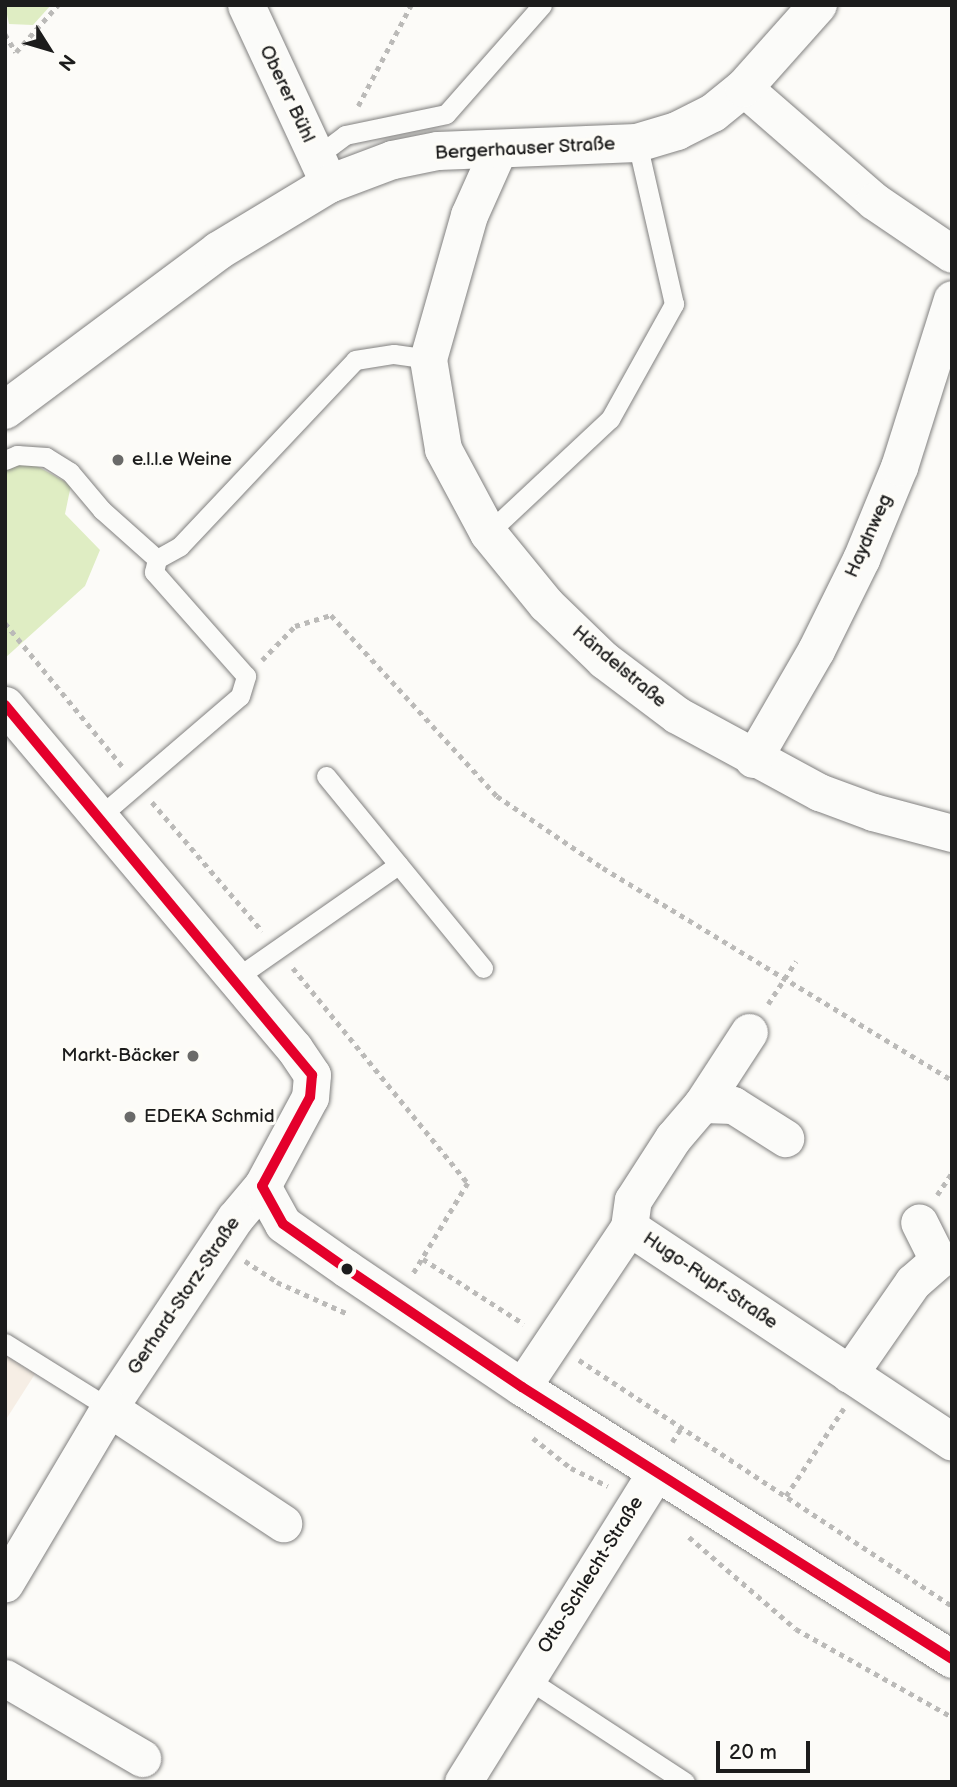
<!DOCTYPE html>
<html>
<head>
<meta charset="utf-8">
<style>
	body { margin:0 }
	#map { position:relative; width:957px; height:1787px; overflow:hidden; background:#fcfbf8; font-family:"Balsamiq Sans",sans-serif }
	div>[style] { position:absolute }
	.built>* { inset:0; background:#f6eee5 }
	.green>* { inset:0; background:#dfedc3 }
	.path>* { height:4.5px; margin-top:-2.25px; transform-origin:0; background:repeating-linear-gradient(90deg,#bbbab8 0 5px,transparent 0 10px) }
	.roads { filter:drop-shadow(0 0 2px #81807f) drop-shadow(0 0 2px #81807f) }
	.lane>* { height:19px; margin:-9.5px; padding:0 9.5px; transform-origin:9.5px; border-radius:9.5px; background:#fbfbf9 }
	.street>* { height:37px; margin:-18.5px; padding:0 18.5px; transform-origin:18.5px; border-radius:18.5px; background:#fbfbf9 }
	.secondary>* { height:38px; margin:-19px; padding:0 19px; transform-origin:19px; border-radius:19px; background:#fbfbf9 }
	.bus-1>* { height:10px; margin:-5px; padding:0 5px; transform-origin:5px; border-radius:5px; background:#e4002b }
	.dots>* { width:19px; height:19px; translate:-50% -50%; box-sizing:border-box; border:4px solid #fdfcf7; border-radius:50% }
	span { translate:-50% -50%; white-space:nowrap; text-align:center; line-height:1.15; -webkit-text-stroke:6px #fdfcf7; paint-order:stroke }
	.street-label { font-size:19px; color:#1c1c1c }
	.poi-label { font-size:19px; color:#1c1c1c }
	.left { translate:0 -50%; text-align:left }
	.right { translate:-100% -50%; text-align:right }
	.frame { position:absolute; inset:0; border:7px solid #1c1c1c; pointer-events:none }
	.north { position:absolute; left:14px; top:14px; width:70px; height:70px; -webkit-text-stroke:5px #fdfcf7; paint-order:stroke; rotate:127deg; font-size:19px; font-weight:700; line-height:28px; text-align:center; color:#1c1c1c }
	.north::after { content:''; display:block; margin:auto; width:24px; height:32px; background:#1c1c1c; clip-path:polygon(50% 0,100% 100%,50% 72%,0 100%) }
	.scale { position:absolute; left:716px; top:1741px; width:94px; height:32px; box-sizing:border-box; border:4px solid #1c1c1c; border-top:0; padding-left:9px; font-size:21px; line-height:24px; white-space:nowrap; color:#1c1c1c; -webkit-text-stroke:5px #fdfcf7; paint-order:stroke }
</style>
</head>
<body>
<div id="map">
	<div class="built">
		<div style="clip-path:polygon(5px 1355px,35px 1374px,5px 1421px)"></div>
	</div>
	<div class="green">
		<div style="clip-path:polygon(5px 5px,51px 5px,33px 25px,9px 24px)"></div>
		<div style="clip-path:polygon(28px 461px,71px 485px,65px 514px,100px 550px,85px 586px,5px 658px,5px 471px)"></div>
	</div>
	<div class="path">
		<div style="left:5px;top:34px;width:21px;rotate:59deg"></div>
		<div style="left:16px;top:52px;width:63px;rotate:-48.2deg"></div>
		<div style="left:358px;top:106px;width:114px;rotate:-62.3deg"></div>
		<div style="left:5px;top:623px;width:185px;rotate:50.7deg"></div>
		<div style="left:262px;top:660px;width:47px;rotate:-45.9deg"></div>
		<div style="left:295px;top:626px;width:38px;rotate:-17deg"></div>
		<div style="left:331px;top:615px;width:246px;rotate:47.5deg"></div>
		<div style="left:497px;top:796px;width:128px;rotate:34.2deg"></div>
		<div style="left:603px;top:868px;width:408px;rotate:31.3deg"></div>
		<div style="left:152px;top:802px;width:170px;rotate:49.5deg"></div>
		<div style="left:293px;top:968px;width:277px;rotate:50.9deg"></div>
		<div style="left:468px;top:1183px;width:106px;rotate:121.1deg"></div>
		<div style="left:768px;top:1004px;width:51px;rotate:-56.9deg"></div>
		<div style="left:937px;top:1195px;width:27px;rotate:-56deg"></div>
		<div style="left:423px;top:1259px;width:120px;rotate:32.8deg"></div>
		<div style="left:245px;top:1261px;width:38px;rotate:33deg"></div>
		<div style="left:277px;top:1282px;width:76px;rotate:24.2deg"></div>
		<div style="left:579px;top:1360px;width:447px;rotate:33.4deg"></div>
		<div style="left:533px;top:1438px;width:48px;rotate:38.3deg"></div>
		<div style="left:571px;top:1468px;width:41px;rotate:25.9deg"></div>
		<div style="left:672px;top:1442px;width:17px;rotate:-57deg"></div>
		<div style="left:786px;top:1496px;width:105px;rotate:-56.6deg"></div>
		<div style="left:689px;top:1537px;width:141px;rotate:40.7deg"></div>
		<div style="left:796px;top:1629px;width:179px;rotate:29.4deg"></div>
	</div>
	<div class="roads">
		<div class="lane">
			<div style="left:316px;top:157px;width:36px;rotate:-37deg"></div>
			<div style="left:345px;top:135px;width:103px;rotate:-11.7deg"></div>
			<div style="left:446px;top:114px;width:145px;rotate:-48.6deg"></div>
			<div style="left:5px;top:460px;width:13px;rotate:-23deg"></div>
			<div style="left:17px;top:455px;width:29px;rotate:4deg"></div>
			<div style="left:46px;top:457px;width:28px;rotate:32deg"></div>
			<div style="left:70px;top:472px;width:50px;rotate:49.9deg"></div>
			<div style="left:102px;top:510px;width:74px;rotate:41.7deg"></div>
			<div style="left:488px;top:533px;width:167px;rotate:-43.1deg"></div>
			<div style="left:610px;top:419px;width:132px;rotate:-60.9deg"></div>
			<div style="left:674px;top:304px;width:165px;rotate:-102.9deg"></div>
			<div style="left:157px;top:559px;width:26px;rotate:-29deg"></div>
			<div style="left:180px;top:546px;width:255px;rotate:-46.7deg"></div>
			<div style="left:355px;top:360px;width:39px;rotate:-9deg"></div>
			<div style="left:394px;top:354px;width:34px;rotate:8deg"></div>
			<div style="left:326px;top:776px;width:248px;rotate:50.7deg"></div>
			<div style="left:100px;top:816px;width:184px;rotate:-40.6deg"></div>
			<div style="left:240px;top:696px;width:21px;rotate:-73deg"></div>
			<div style="left:246px;top:676px;width:139px;rotate:-131.5deg"></div>
			<div style="left:154px;top:572px;width:13px;rotate:-77deg"></div>
			<div style="left:236px;top:978px;width:198px;rotate:-34.9deg"></div>
			<div style="left:5px;top:1343px;width:123px;rotate:32deg"></div>
			<div style="left:526px;top:1678px;width:190px;rotate:33.2deg"></div>
		</div>
		<div class="street">
			<div style="left:246px;top:5px;width:197px;rotate:65.1deg"></div>
			<div style="left:744px;top:88px;width:172px;rotate:41deg"></div>
			<div style="left:874px;top:201px;width:94px;rotate:34.2deg"></div>
			<div style="left:499px;top:148px;width:73px;rotate:114.1deg"></div>
			<div style="left:469px;top:215px;width:150px;rotate:105.9deg"></div>
			<div style="left:428px;top:359px;width:91px;rotate:80.5deg"></div>
			<div style="left:443px;top:449px;width:95px;rotate:61.8deg"></div>
			<div style="left:488px;top:533px;width:92px;rotate:50.8deg"></div>
			<div style="left:546px;top:604px;width:81px;rotate:44deg"></div>
			<div style="left:604px;top:660px;width:91px;rotate:37deg"></div>
			<div style="left:677px;top:715px;width:162px;rotate:28.5deg"></div>
			<div style="left:819px;top:792px;width:58px;rotate:20.3deg"></div>
			<div style="left:873px;top:812px;width:82px;rotate:14.9deg"></div>
			<div style="left:5px;top:705px;width:449px;rotate:49.9deg"></div>
			<div style="left:294px;top:1048px;width:32px;rotate:56deg"></div>
			<div style="left:312px;top:1075px;width:22px;rotate:95deg"></div>
			<div style="left:310px;top:1097px;width:101px;rotate:118.3deg"></div>
			<div style="left:262px;top:1186px;width:42px;rotate:130.2deg"></div>
			<div style="left:235px;top:1218px;width:228px;rotate:123.6deg"></div>
			<div style="left:109px;top:1408px;width:204px;rotate:120.7deg"></div>
			<div style="left:753px;top:759px;width:126px;rotate:-60deg"></div>
			<div style="left:816px;top:650px;width:102px;rotate:-63.7deg"></div>
			<div style="left:861px;top:559px;width:100px;rotate:-67.6deg"></div>
			<div style="left:899px;top:467px;width:176px;rotate:-72.5deg"></div>
			<div style="left:702px;top:1104px;width:86px;rotate:-56.9deg"></div>
			<div style="left:262px;top:1186px;width:43px;rotate:61.1deg"></div>
			<div style="left:283px;top:1224px;width:78px;rotate:35.1deg"></div>
			<div style="left:347px;top:1269px;width:211px;rotate:34deg"></div>
			<div style="left:522px;top:1387px;width:509px;rotate:32.32deg"></div>
			<div style="left:629px;top:1227px;width:27px;rotate:-82deg"></div>
			<div style="left:633px;top:1200px;width:74px;rotate:-57.2deg"></div>
			<div style="left:673px;top:1138px;width:45px;rotate:-49.5deg"></div>
			<div style="left:702px;top:1104px;width:31px;rotate:2deg"></div>
			<div style="left:733px;top:1105px;width:62px;rotate:32.4deg"></div>
			<div style="left:849px;top:1374px;width:112px;rotate:-55.2deg"></div>
			<div style="left:913px;top:1282px;width:33px;rotate:-41deg"></div>
			<div style="left:938px;top:1260px;width:42px;rotate:-116.6deg"></div>
			<div style="left:522px;top:1387px;width:192px;rotate:-56.2deg"></div>
			<div style="left:629px;top:1227px;width:388px;rotate:33.6deg"></div>
			<div style="left:109px;top:1408px;width:209px;rotate:33.5deg"></div>
			<div style="left:5px;top:1678px;width:159px;rotate:30.3deg"></div>
			<div style="left:463px;top:1782px;width:364px;rotate:-58.1deg"></div>
		</div>
		<div class="secondary">
			<div style="left:5px;top:410px;width:266px;rotate:-36.7deg"></div>
			<div style="left:218px;top:251px;width:130px;rotate:-31.1deg"></div>
			<div style="left:329px;top:184px;width:68px;rotate:-20.6deg"></div>
			<div style="left:393px;top:160px;width:46px;rotate:-11.3deg"></div>
			<div style="left:438px;top:151px;width:199px;rotate:-2.3deg"></div>
			<div style="left:637px;top:143px;width:42px;rotate:-16.7deg"></div>
			<div style="left:677px;top:131px;width:40px;rotate:-26.6deg"></div>
			<div style="left:713px;top:113px;width:40px;rotate:-39deg"></div>
			<div style="left:744px;top:88px;width:111px;rotate:-48.3deg"></div>
		</div>
	</div>
	<div class="bus-1">
		<div style="left:5px;top:705px;width:481px;rotate:50.3deg"></div>
		<div style="left:312px;top:1075px;width:22px;rotate:95deg"></div>
		<div style="left:310px;top:1097px;width:101px;rotate:118.3deg"></div>
		<div style="left:262px;top:1186px;width:43px;rotate:61.1deg"></div>
		<div style="left:283px;top:1224px;width:78px;rotate:35.1deg"></div>
		<div style="left:347px;top:1269px;width:211px;rotate:34deg"></div>
		<div style="left:522px;top:1387px;width:509px;rotate:32.32deg"></div>
	</div>
	<div class="dots">
		<div style="left:118px;top:460px;background:#6a6a69"></div>
		<div style="left:193px;top:1056px;background:#6a6a69"></div>
		<div style="left:130px;top:1117px;background:#6a6a69"></div>
		<div style="left:347px;top:1269px;background:#1c1c1c"></div>
	</div>
	<div class="street-label">
		<span style="left:287px;top:94px;rotate:65deg">Oberer Bühl</span>
		<span style="left:525px;top:149px;rotate:-3deg">Bergerhauser Straße</span>
		<span style="left:869px;top:536px;rotate:-66deg">Haydnweg</span>
		<span style="left:619px;top:667px;rotate:40deg">Händelstraße</span>
		<span style="left:710px;top:1281px;rotate:34deg">Hugo-Rupf-Straße</span>
		<span style="left:184px;top:1296px;rotate:-56deg">Gerhard-Storz-Straße</span>
		<span style="left:591px;top:1575px;rotate:-58deg">Otto-Schlecht-Straße</span>
	</div>
	<div class="poi-label">
		<span class="left" style="left:132px;top:460px">e.l.l.e Weine</span>
		<span class="right" style="left:179px;top:1056px">Markt-Bäcker</span>
		<span class="left" style="left:144px;top:1117px">EDEKA Schmid</span>
	</div>
	<div class="frame"></div>
	<div class="north">N</div>
	<div class="scale">20 m</div>
</div>
</body>
</html>
